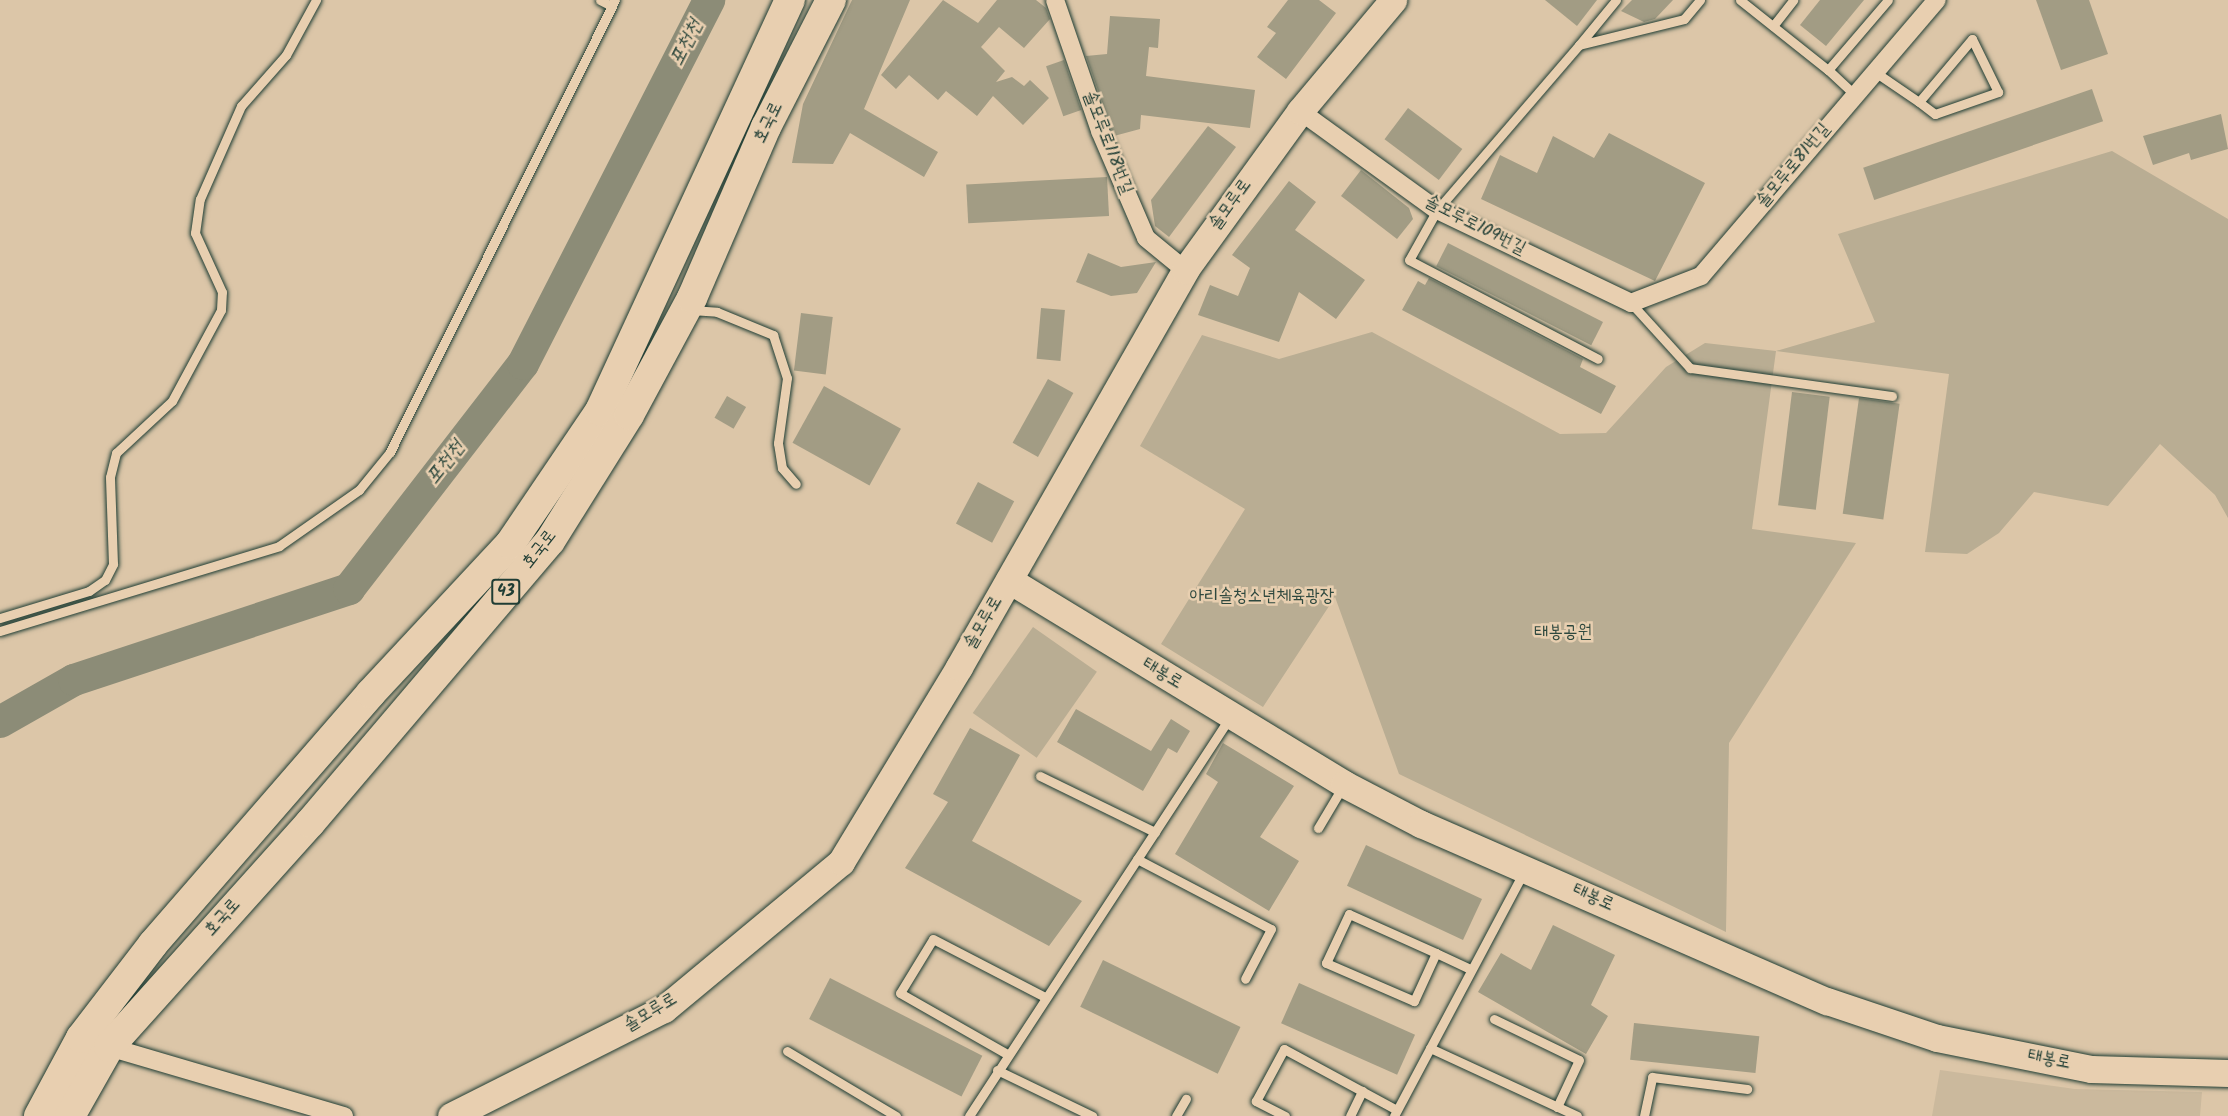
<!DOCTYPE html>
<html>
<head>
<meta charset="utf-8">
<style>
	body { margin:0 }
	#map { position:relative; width:2228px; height:1116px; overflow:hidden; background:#dcc6a8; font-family:Kalam,"Poor Story",sans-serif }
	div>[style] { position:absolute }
	.built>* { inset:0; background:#cbb99d }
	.green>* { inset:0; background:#b9ad93; transform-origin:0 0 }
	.river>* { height:32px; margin:-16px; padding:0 16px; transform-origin:16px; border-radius:16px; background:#8c8c77 }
	.building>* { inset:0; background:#a29c84; transform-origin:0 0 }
	.roads { filter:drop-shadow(0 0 2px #1f3d34) drop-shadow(0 0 2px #1f3d34) }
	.lane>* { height:9px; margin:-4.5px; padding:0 4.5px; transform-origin:4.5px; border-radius:4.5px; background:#e8cfb0 }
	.street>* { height:18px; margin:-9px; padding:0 9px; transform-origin:9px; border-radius:9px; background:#e8cfb0 }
	.secondary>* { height:27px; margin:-13.5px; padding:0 13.5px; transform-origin:13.5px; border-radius:13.5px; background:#e8cfb0 }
	.primary>* { height:30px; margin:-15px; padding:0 15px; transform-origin:15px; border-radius:15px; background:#e8cfb0 }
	span { translate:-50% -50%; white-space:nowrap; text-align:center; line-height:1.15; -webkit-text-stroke:5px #e8cfb0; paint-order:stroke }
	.shield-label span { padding:2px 4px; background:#e8cfb0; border:2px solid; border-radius:4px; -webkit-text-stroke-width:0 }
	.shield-label { font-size:16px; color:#1f3d34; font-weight:700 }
	.street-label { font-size:18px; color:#1f3d34 }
	.park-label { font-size:18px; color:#2e483e }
	.water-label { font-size:20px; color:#2f493e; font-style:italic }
</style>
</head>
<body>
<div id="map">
	<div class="built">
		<div style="clip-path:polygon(1940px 1070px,2075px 1089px,2202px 1092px,2200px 1116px,1932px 1116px)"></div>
	</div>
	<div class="green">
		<div style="clip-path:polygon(2112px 151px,2228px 219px,2228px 518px,2215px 495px,2160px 444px,2108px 506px,2034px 492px,1999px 533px,1967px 554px,1925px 552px,1949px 374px,1776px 351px,1752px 529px,1856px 543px,1729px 743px,1726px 932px,1399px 774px,1335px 597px,1263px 707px,1161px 644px,1245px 509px,1140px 446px,1202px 335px,1279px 359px,1372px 332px,1560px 434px,1606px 433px,1666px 367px,1705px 343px,1776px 351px,1875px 322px,1838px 234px)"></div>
		<div style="left:1033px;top:627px;width:78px;height:105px;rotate:35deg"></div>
	</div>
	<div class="river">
		<div style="left:0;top:722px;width:85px;rotate:-29.6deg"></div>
		<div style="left:74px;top:680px;width:290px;rotate:-18.3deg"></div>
		<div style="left:349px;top:589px;width:284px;rotate:-52.3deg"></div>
		<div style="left:523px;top:364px;width:409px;rotate:-62.9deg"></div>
	</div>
	<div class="building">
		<div style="clip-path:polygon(852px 0,910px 0,864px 109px,938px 152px,924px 177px,850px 133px,833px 164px,792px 163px,803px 104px)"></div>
		<div style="clip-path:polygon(943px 0,978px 23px,997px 0,1036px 0,1046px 8px,1050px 19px,1024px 48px,999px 27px,981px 47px,1005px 71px,996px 82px,1012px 77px,1024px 86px,1030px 80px,1049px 98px,1023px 125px,993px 96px,977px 116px,946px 91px,938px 100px,909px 75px,896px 89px,881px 75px)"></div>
		<div style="clip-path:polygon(1288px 0,1319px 0,1336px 13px,1286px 79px,1257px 57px,1276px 33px,1267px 27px)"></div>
		<div style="clip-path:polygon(1545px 0,1597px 0,1577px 26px)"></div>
		<div style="clip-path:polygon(1632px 0,1673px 0,1655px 19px,1644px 22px,1621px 11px)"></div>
		<div style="clip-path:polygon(1820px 0,1864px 0,1826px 46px,1800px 25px)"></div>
		<div style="clip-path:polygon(2036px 0,2089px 0,2108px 54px,2061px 70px)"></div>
		<div style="clip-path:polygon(1110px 16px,1160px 19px,1158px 48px,1149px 47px,1146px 76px,1255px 90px,1250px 128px,1141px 115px,1140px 129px,1114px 136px,1086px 56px,1107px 54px)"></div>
		<div style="left:1064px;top:60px;width:53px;height:19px;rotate:71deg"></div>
		<div style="left:2092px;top:89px;width:34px;height:242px;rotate:71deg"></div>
		<div style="left:1408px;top:108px;width:68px;height:39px;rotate:37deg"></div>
		<div style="clip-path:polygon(2221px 114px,2228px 149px,2191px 160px,2189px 153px,2153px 165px,2143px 136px)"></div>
		<div style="clip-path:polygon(1208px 126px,1236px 147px,1169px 237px,1155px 226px,1151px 200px)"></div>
		<div style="clip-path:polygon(1609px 133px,1705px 183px,1655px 281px,1481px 199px,1500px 155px,1537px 173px,1553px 136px,1594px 158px)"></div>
		<div style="clip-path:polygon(1361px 170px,1409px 208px,1413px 219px,1397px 239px,1341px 196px)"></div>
		<div style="left:1107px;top:177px;width:39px;height:141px;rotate:87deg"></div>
		<div style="clip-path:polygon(1289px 181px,1316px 202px,1295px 230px,1365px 280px,1336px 319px,1299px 292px,1279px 342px,1198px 315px,1210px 285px,1238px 296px,1250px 268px,1232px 255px)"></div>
		<div style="left:1448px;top:243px;width:174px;height:26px;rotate:27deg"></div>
		<div style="clip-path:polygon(1088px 253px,1121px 267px,1156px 262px,1137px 293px,1111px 296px,1076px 282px)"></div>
		<div style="clip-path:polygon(1429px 278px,1583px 359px,1580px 367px,1616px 386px,1601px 414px,1402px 310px,1418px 281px,1425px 285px)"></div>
		<div style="left:1041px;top:308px;width:24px;height:51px;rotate:5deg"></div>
		<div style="left:801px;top:313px;width:32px;height:58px;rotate:7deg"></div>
		<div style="left:1048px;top:379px;width:29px;height:73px;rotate:29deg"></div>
		<div style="left:824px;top:386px;width:88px;height:65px;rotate:29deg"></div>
		<div style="left:1792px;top:392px;width:38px;height:114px;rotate:7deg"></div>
		<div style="left:727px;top:396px;width:22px;height:25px;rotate:30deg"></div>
		<div style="left:1859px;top:398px;width:41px;height:117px;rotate:8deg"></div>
		<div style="left:978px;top:482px;width:41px;height:47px;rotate:28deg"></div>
		<div style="clip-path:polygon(1076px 709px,1151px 751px,1171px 719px,1190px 731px,1177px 753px,1168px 748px,1143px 791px,1057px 742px)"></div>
		<div style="clip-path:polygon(970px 728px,1020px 755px,972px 841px,1082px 901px,1049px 946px,905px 868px,948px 802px,933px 794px)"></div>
		<div style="clip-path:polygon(1223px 743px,1294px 786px,1260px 837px,1299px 861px,1269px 911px,1175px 854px,1218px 782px,1206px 774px)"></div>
		<div style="left:1366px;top:845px;width:128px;height:45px;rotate:25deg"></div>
		<div style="clip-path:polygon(1553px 925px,1615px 955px,1591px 1005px,1608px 1016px,1586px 1054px,1478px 992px,1501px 953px,1531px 970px)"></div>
		<div style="left:1103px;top:960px;width:153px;height:52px;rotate:26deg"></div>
		<div style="left:830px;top:978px;width:171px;height:46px;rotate:27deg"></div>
		<div style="left:1299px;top:983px;width:127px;height:44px;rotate:24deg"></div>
		<div style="left:1634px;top:1023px;width:126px;height:37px;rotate:6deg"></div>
	</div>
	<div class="roads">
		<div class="lane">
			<div style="left:600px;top:0;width:13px;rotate:27deg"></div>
			<div style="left:1616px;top:0;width:58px;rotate:129.4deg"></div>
			<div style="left:1579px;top:45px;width:108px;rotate:-13.9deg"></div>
			<div style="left:1684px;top:19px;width:25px;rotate:-50deg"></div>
			<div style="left:1740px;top:0;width:112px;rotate:38.5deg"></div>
			<div style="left:1773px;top:26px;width:33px;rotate:-52deg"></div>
			<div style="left:1579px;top:45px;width:218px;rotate:130.7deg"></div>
			<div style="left:1437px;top:210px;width:57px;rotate:119.2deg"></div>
			<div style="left:1409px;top:260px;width:213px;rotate:27.6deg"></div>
			<div style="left:1875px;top:72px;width:53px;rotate:34.3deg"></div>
			<div style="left:1919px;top:102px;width:20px;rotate:37deg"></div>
			<div style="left:1935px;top:114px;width:67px;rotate:-19.2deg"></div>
			<div style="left:1998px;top:92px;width:59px;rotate:-116.1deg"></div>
			<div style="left:1972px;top:39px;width:82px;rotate:130.1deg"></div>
			<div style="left:1854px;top:94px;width:35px;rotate:-137deg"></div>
			<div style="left:1828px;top:70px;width:92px;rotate:-49.4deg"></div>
			<div style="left:1631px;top:303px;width:88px;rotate:47.8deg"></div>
			<div style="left:1690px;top:368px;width:204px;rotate:7.9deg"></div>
			<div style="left:691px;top:310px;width:26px;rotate:4deg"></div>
			<div style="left:717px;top:312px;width:61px;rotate:22.3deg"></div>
			<div style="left:773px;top:335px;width:45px;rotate:72deg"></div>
			<div style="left:787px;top:378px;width:66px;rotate:97.9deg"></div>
			<div style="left:778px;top:443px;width:25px;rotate:81deg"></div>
			<div style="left:782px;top:468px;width:21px;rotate:49deg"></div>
			<div style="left:0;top:618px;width:93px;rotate:-16.9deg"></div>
			<div style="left:89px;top:591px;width:19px;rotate:-35deg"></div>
			<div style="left:105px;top:580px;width:18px;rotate:-63deg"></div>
			<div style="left:113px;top:564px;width:87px;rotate:-92deg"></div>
			<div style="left:110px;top:477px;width:25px;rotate:-76deg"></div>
			<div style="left:116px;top:453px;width:76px;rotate:-42.9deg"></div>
			<div style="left:172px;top:401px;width:103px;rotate:-61.7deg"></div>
			<div style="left:221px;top:310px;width:18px;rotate:-87deg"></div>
			<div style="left:222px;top:292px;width:65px;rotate:-114.6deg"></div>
			<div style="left:195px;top:233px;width:34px;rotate:-82deg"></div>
			<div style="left:200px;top:199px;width:102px;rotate:-66.2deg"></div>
			<div style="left:241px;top:106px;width:68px;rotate:-48.6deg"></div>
			<div style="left:286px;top:55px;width:63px;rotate:-61.4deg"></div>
			<div style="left:0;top:631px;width:292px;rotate:-16.9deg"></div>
			<div style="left:279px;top:546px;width:98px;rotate:-35deg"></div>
			<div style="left:359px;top:490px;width:49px;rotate:-50.8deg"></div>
			<div style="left:390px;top:452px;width:505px;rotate:-63.54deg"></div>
			<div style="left:1040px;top:776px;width:128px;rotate:26deg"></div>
			<div style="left:1318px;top:828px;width:49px;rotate:-59.2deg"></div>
			<div style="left:1137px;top:859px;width:151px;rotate:27.6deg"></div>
			<div style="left:1271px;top:929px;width:56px;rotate:117.5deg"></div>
			<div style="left:1436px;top:953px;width:53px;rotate:114.6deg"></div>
			<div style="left:1414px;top:1001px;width:96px;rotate:-156.6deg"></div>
			<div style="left:1326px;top:963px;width:54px;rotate:-64.9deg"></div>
			<div style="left:1349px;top:914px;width:95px;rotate:24.1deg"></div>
			<div style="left:1436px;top:953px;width:38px;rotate:25deg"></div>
			<div style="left:1494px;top:1019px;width:94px;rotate:25.8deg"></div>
			<div style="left:1579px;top:1060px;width:52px;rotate:115.1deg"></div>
			<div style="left:1430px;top:1048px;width:162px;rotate:24.8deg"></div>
			<div style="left:787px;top:1051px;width:127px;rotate:30.8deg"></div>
			<div style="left:1007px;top:1054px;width:123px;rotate:-150.3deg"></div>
			<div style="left:900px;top:993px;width:63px;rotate:-58.6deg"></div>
			<div style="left:933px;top:939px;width:126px;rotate:27.4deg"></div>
			<div style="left:997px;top:1070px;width:106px;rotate:25.8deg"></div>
			<div style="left:969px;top:1116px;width:475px;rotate:-56.8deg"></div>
			<div style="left:1176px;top:1116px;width:20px;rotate:-60deg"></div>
			<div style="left:1285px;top:1116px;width:33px;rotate:-153deg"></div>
			<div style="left:1256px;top:1101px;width:59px;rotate:-61.7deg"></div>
			<div style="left:1284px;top:1049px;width:128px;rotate:28.4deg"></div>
			<div style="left:1350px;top:1116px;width:28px;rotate:-64deg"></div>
			<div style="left:1394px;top:1116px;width:277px;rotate:-62deg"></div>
			<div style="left:1644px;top:1116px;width:40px;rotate:-78deg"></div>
			<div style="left:1652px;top:1077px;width:96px;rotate:7.2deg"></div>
		</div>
		<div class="street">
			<div style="left:1055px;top:0;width:139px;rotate:71deg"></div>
			<div style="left:1100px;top:131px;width:116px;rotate:66.7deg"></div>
			<div style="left:1146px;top:238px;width:50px;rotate:39.4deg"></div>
			<div style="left:1300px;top:111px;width:169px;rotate:35.9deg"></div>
			<div style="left:1437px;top:210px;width:215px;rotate:25.6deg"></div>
			<div style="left:1631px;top:303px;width:75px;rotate:-21.1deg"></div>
			<div style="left:1701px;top:276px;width:363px;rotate:-49.5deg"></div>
			<div style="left:109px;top:1047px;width:245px;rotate:16.4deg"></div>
		</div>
		<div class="secondary">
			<div style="left:1009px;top:580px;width:392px;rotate:31.3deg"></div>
			<div style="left:1344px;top:784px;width:87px;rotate:27.5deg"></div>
			<div style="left:1421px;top:824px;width:443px;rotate:23.6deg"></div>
			<div style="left:1827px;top:1001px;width:116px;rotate:18.6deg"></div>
			<div style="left:1937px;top:1038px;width:157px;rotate:11.4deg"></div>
			<div style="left:2091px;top:1069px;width:137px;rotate:1.7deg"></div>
			<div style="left:451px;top:1116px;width:238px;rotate:-26.7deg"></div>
			<div style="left:664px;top:1009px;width:230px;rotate:-39.7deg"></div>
			<div style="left:841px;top:862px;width:228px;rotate:-58.8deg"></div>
			<div style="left:959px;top:667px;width:457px;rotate:-60.3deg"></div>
			<div style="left:1185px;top:270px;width:196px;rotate:-54.1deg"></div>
			<div style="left:1300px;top:111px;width:145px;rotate:-50deg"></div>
		</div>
		<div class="primary">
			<div style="left:39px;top:1116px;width:89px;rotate:-61.7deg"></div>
			<div style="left:81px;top:1038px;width:118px;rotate:-52.5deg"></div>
			<div style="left:153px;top:944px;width:332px;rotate:-49deg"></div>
			<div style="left:371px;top:693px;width:204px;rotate:-47deg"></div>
			<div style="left:510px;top:544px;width:161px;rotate:-55.9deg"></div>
			<div style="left:600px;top:411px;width:453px;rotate:-65.2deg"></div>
			<div style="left:70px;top:1116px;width:79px;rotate:-60.5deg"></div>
			<div style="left:109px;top:1047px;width:301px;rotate:-48.1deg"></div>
			<div style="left:310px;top:823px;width:370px;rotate:-49.6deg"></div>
			<div style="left:550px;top:541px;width:149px;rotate:-57.9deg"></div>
			<div style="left:629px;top:415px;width:133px;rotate:-61.7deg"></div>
			<div style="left:692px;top:298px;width:186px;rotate:-66.6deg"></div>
			<div style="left:766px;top:127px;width:143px;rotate:-62.9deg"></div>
		</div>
	</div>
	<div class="shield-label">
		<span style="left:506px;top:592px">43</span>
	</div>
	<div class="street-label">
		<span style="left:769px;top:123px;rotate:-64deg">호국로</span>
		<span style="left:1107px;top:143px;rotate:69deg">솔모루로118번길</span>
		<span style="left:1794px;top:166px;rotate:-50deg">솔모루로81번길</span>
		<span style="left:1231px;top:205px;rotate:-54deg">솔모루로</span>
		<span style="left:1475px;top:226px;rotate:27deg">솔모루로109번길</span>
		<span style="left:540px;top:550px;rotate:-52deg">호국로</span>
		<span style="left:984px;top:623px;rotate:-60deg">솔모루로</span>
		<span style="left:1162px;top:674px;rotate:31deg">태봉로</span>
		<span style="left:1593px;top:898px;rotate:24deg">태봉로</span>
		<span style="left:223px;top:918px;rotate:-48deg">호국로</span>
		<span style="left:651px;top:1013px;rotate:-31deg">솔모루로</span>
		<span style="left:2049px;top:1060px;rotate:11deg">태봉로</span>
	</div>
	<div class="park-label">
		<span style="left:1262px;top:597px">아리솔청소년체육광장</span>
		<span style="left:1563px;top:633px">태봉공원</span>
	</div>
	<div class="water-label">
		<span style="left:687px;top:43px;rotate:-63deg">포천천</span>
		<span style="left:446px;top:463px;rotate:-52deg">포천천</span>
	</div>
</div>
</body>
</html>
